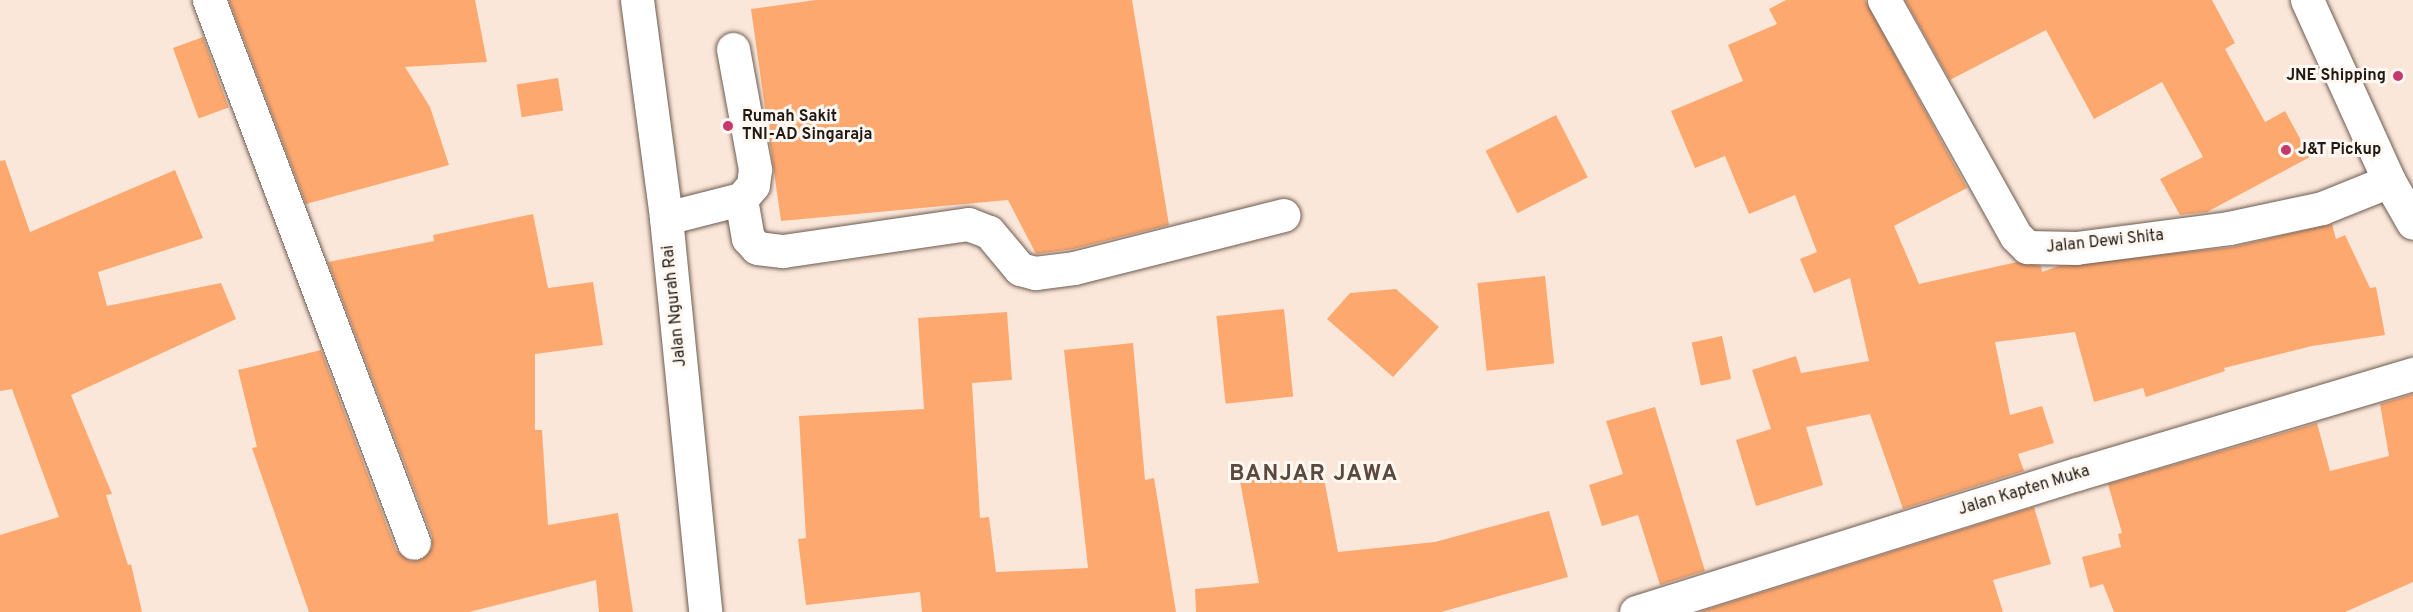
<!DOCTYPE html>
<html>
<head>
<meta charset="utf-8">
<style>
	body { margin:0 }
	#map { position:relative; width:2413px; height:612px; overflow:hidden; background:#fbe7da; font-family:Overpass,sans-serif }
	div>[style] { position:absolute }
	.building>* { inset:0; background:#fda86f; transform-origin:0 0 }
	.roads { filter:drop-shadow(0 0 2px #6e5c51) drop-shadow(0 0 2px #6e5c51) }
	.minor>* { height:33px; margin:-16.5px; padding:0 16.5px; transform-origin:16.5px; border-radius:16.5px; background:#fff }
	.highway>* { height:33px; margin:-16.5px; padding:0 16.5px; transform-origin:16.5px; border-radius:16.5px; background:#fff }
	.dots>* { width:16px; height:16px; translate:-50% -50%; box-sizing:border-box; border:3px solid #fff7f1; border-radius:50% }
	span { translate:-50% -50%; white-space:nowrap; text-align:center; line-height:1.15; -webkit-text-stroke:6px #fff7f1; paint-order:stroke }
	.poi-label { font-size:16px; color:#201914; font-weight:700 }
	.right { translate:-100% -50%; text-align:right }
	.left { translate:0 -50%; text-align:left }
	.street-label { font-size:16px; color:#201914 }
	.district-label { font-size:22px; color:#5a493e; font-weight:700; letter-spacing:1.5px }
</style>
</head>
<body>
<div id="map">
	<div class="building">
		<div style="clip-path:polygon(229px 0,475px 0,487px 62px,405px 67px,430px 107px,449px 165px,306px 204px)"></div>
		<div style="clip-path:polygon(816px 0,1132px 0,1169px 225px,1073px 249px,1036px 254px,1008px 200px,781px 221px,751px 9px)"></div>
		<div style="clip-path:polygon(1786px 0,1865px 0,1967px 188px,1894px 226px,1919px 284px,2017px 262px,2041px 266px,2042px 272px,2059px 266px,2232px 247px,2332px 224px,2336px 239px,2345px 235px,2370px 288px,2376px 287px,2385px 335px,2312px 346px,2224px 368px,2225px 371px,2146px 397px,2143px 388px,2094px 402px,2075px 332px,1995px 342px,2010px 415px,2042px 406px,2054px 443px,2018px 454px,2024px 471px,1903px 509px,1870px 414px,1806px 427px,1823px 485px,1756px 506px,1736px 440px,1771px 429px,1752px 370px,1796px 356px,1801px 373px,1869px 361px,1850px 278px,1814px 293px,1800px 259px,1817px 252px,1795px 195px,1749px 214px,1725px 156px,1695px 168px,1671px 111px,1743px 81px,1728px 45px,1777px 24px,1769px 9px)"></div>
		<div style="clip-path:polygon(1905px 0,2212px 0,2235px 43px,2225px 49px,2265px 122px,2285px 111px,2310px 157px,2207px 212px,2180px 215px,2160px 179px,2203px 157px,2162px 82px,2094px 119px,2046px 30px,1950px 80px)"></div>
		<div style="left:203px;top:37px;width:75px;height:32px;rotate:70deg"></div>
		<div style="left:558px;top:78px;width:33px;height:42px;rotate:81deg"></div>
		<div style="left:1556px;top:115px;width:70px;height:79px;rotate:63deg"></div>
		<div style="clip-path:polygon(5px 160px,30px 232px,175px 170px,203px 238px,98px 272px,107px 306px,221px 283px,236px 319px,71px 395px,112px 494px,106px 495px,128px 565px,131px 564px,142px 612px,0 612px,0 535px,59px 517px,12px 389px,0 391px,0 161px)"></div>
		<div style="clip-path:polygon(533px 214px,548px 288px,593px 282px,603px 345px,535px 354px,535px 430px,542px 430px,548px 525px,618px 513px,633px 612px,599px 612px,596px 580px,469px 612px,309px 612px,252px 448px,257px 447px,238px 370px,321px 350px,396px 550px,410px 561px,421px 560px,432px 547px,432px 536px,328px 262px,434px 241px,433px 235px)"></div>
		<div style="left:1545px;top:276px;width:88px;height:68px;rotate:84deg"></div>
		<div style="clip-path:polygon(1396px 289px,1439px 327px,1393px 377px,1327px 319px,1350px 293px)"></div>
		<div style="left:1284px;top:309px;width:88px;height:68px;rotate:84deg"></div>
		<div style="clip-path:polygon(1007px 312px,1012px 380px,972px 383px,980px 518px,989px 517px,996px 572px,1088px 568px,1064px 350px,1133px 343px,1145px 480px,1154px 478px,1176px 612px,922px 612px,920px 592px,806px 605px,798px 539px,806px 538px,799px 416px,924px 409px,918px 318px)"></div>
		<div style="left:1722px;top:336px;width:44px;height:31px;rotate:78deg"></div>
		<div style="clip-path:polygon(2413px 394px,2413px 582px,2345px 612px,2114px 612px,2103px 584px,2090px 588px,2082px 557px,2121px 547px,2118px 534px,2122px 533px,2108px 484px,2317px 423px,2330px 471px,2389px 456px,2380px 404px)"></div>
		<div style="clip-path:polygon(1655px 407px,1705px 571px,1660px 585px,1638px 515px,1602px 526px,1589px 485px,1623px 474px,1606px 421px)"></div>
		<div style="clip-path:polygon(1322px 468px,1338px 552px,1435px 542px,1549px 511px,1568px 577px,1441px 612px,1196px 612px,1195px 589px,1259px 583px,1240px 481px)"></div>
		<div style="clip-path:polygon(2034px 507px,2051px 564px,1993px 580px,2003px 612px,1699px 612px)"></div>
	</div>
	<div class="roads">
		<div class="minor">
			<div style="left:209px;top:0;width:580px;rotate:69.32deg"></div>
			<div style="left:1884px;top:0;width:270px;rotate:60.8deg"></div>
			<div style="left:2016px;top:236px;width:16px;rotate:45deg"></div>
			<div style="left:2027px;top:247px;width:49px;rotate:1.2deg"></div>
			<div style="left:2076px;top:248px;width:154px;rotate:-7.4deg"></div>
			<div style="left:2229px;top:228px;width:95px;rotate:-12.1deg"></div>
			<div style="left:2322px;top:208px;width:72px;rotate:-21.9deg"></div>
			<div style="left:741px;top:199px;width:40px;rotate:80deg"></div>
			<div style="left:748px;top:238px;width:13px;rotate:48deg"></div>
			<div style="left:757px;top:248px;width:26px;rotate:7deg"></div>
			<div style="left:783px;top:251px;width:187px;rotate:-8.3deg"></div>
			<div style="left:968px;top:224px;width:22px;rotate:21deg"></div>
			<div style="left:989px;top:232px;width:48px;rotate:50deg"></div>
			<div style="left:1020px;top:269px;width:16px;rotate:15deg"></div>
			<div style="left:1035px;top:273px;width:39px;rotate:-7deg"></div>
			<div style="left:1074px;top:268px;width:216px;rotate:-14.2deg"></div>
			<div style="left:666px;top:218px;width:77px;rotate:-14.2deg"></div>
			<div style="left:741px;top:199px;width:18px;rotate:-49deg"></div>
			<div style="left:753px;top:185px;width:16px;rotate:-83deg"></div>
			<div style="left:755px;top:169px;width:122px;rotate:-100.4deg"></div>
			<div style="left:1636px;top:612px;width:462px;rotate:-17.4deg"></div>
			<div style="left:2077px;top:474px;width:351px;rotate:-16.6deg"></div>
		</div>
		<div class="highway">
			<div style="left:637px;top:0;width:220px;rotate:82.4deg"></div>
			<div style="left:666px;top:218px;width:396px;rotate:84.3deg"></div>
			<div style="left:2307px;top:0;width:199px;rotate:65.6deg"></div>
			<div style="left:2389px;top:181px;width:48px;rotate:60.3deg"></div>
		</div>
	</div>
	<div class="dots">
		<div style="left:2398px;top:76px;background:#c5396d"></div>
		<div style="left:728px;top:126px;background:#c5396d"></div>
		<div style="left:2286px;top:150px;background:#c5396d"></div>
	</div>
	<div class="poi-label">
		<span class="right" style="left:2386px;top:76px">JNE Shipping</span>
		<span class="left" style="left:742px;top:126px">Rumah Sakit<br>TNI-AD Singaraja</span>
		<span class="left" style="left:2298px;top:150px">J&amp;T Pickup</span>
	</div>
	<div class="street-label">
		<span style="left:2105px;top:242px;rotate:-6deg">Jalan Dewi Shita</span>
		<span style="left:675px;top:306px;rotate:-96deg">Jalan Ngurah Rai</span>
		<span style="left:2024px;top:491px;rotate:-17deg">Jalan Kapten Muka</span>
	</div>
	<div class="district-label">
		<span style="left:1314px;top:475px">BANJAR JAWA</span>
	</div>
</div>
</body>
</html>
